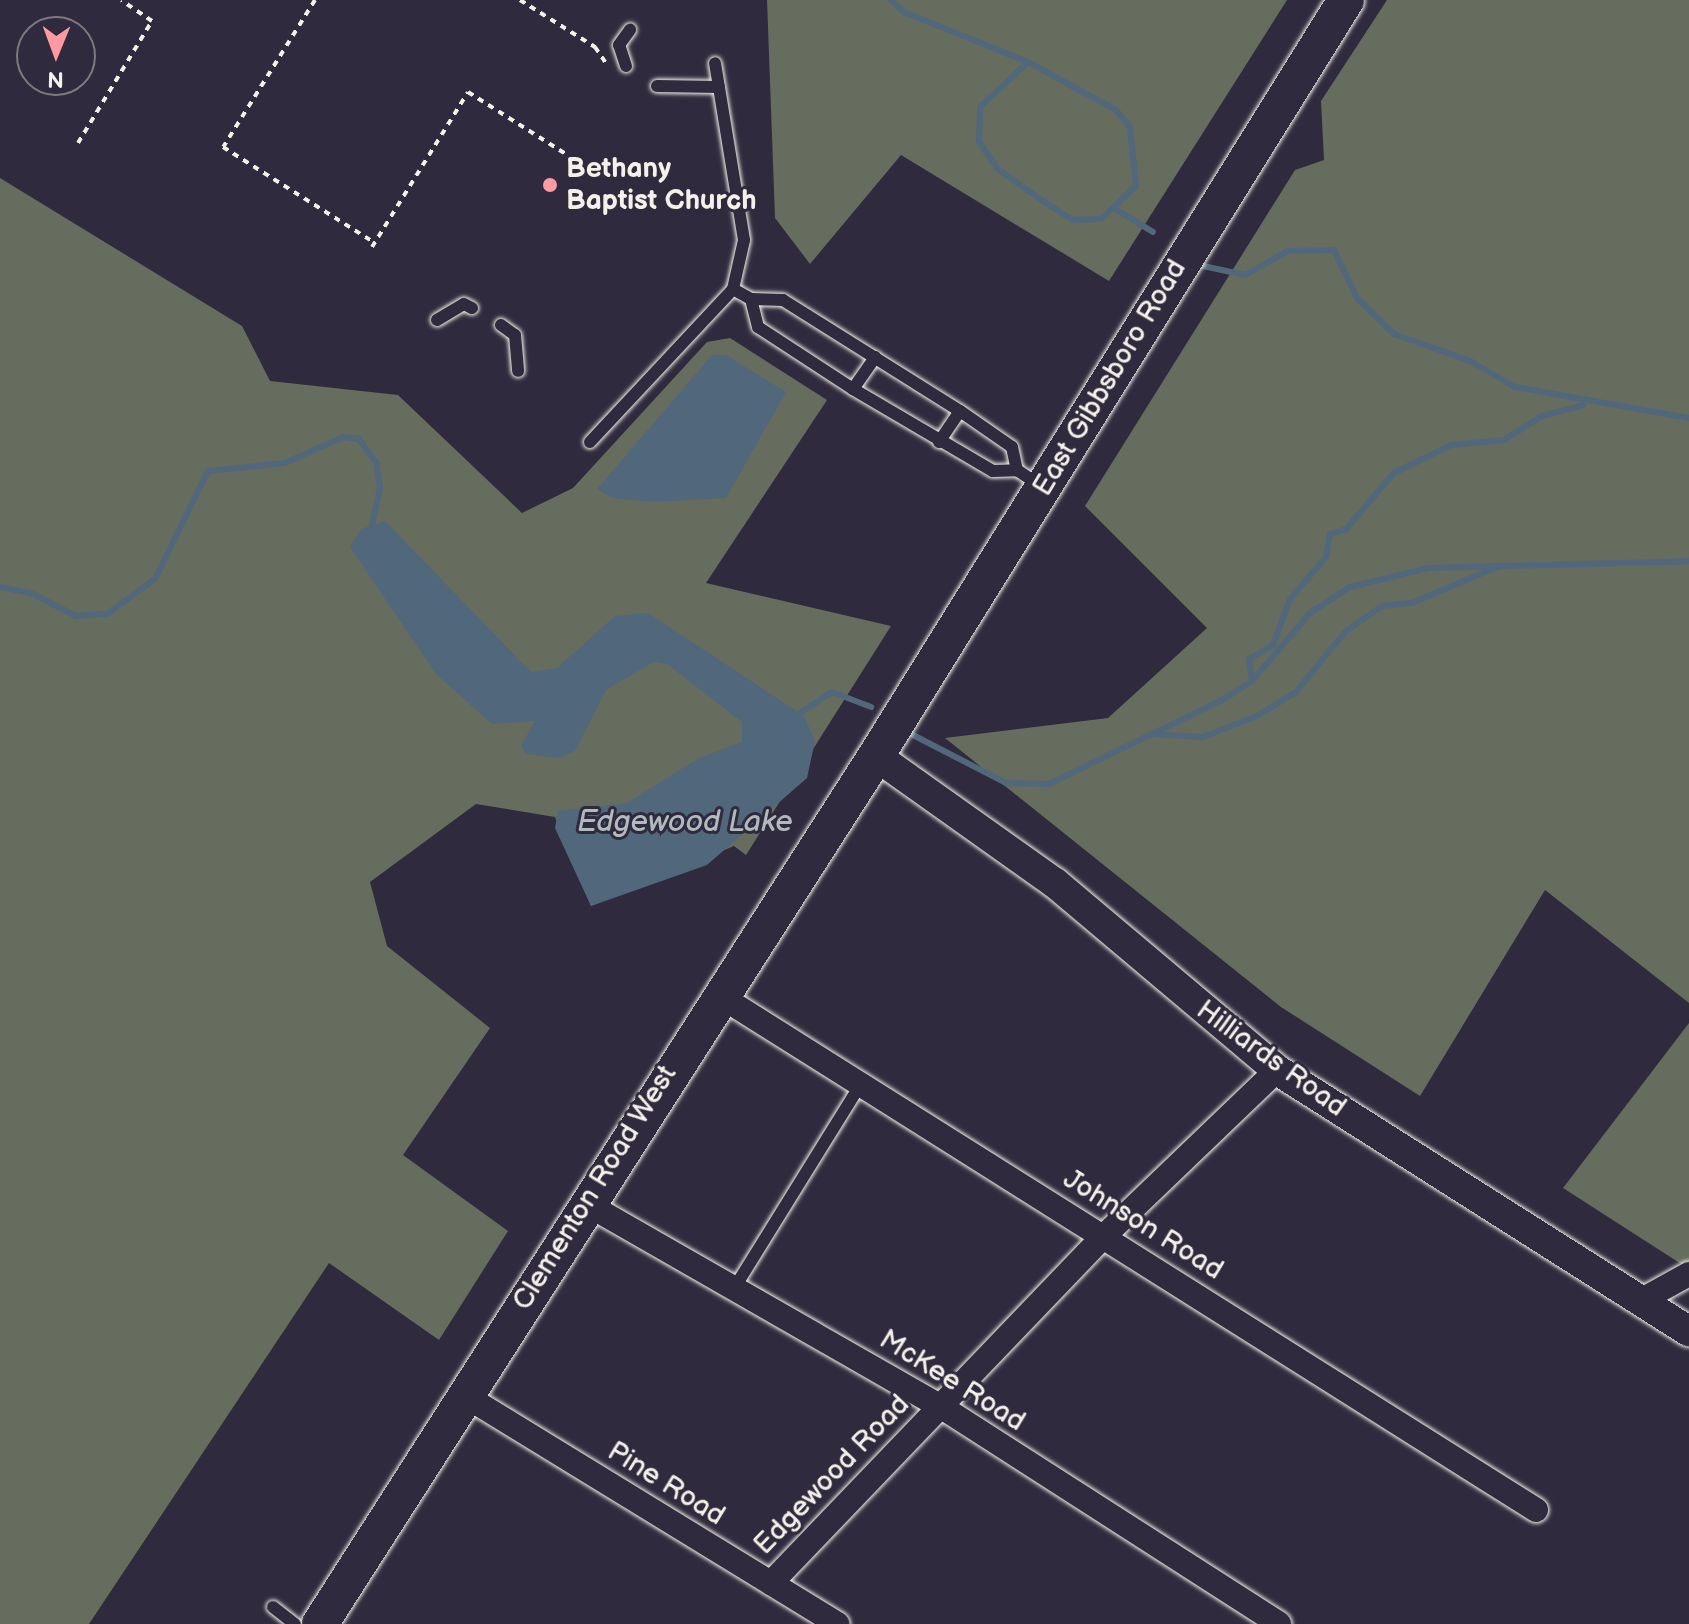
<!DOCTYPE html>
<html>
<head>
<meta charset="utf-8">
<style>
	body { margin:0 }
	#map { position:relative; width:1689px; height:1624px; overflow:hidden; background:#2f2a3d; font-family:"Balsamiq Sans",sans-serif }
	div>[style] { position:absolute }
	.green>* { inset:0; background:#666c5e }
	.water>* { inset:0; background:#51687c }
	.stream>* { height:6px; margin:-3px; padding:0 3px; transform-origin:3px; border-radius:3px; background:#51687c }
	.path>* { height:4px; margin-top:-2px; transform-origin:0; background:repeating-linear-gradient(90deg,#f4f1e8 0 6px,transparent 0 12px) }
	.roads { filter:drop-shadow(0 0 2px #f4f1e8) drop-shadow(0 0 2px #f4f1e8) }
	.service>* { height:12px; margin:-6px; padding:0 6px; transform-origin:6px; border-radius:6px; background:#2f2a3d }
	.minor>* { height:24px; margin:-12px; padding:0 12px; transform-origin:12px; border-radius:12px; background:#2f2a3d }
	.tertiary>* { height:30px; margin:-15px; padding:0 15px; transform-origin:15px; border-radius:15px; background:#2f2a3d }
	.secondary>* { height:36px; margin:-18px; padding:0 18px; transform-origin:18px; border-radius:18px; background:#2f2a3d }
	.dots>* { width:22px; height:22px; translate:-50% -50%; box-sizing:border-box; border:4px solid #2f2a3d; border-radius:50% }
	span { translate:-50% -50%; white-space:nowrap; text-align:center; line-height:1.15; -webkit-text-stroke:6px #2f2a3d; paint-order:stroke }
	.poi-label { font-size:28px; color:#f4f1e8; font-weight:700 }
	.left { translate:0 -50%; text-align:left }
	.street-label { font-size:28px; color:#f4f1e8 }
	.water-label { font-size:30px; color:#b3babd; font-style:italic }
	.north { position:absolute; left:16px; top:16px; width:80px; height:80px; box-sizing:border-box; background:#2f2a3d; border:2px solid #7e7a81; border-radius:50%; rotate:181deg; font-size:22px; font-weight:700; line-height:32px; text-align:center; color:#f4f1e8 }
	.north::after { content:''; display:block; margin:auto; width:28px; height:36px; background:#ff9aa2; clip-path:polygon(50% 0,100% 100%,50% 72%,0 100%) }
</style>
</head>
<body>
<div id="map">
	<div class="green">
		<div style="clip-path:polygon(767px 0,1287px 0,1109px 281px,901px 155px,810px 264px,775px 218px)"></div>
		<div style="clip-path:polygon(1387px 0,1689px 0,1689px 1003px,1545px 890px,1420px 1096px,1281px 1007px,945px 738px,1108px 718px,1207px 628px,1085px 506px,1295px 170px,1324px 160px,1321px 101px)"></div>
		<div style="clip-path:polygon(0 178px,242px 326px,270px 381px,398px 395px,522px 513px,573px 488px,707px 342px,730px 338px,827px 400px,706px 583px,891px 626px,746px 855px,734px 846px,591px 906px,555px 817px,476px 804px,370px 882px,387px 946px,490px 1028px,403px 1155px,508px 1231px,439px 1340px,329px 1263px,89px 1624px,0 1624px)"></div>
		<div style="clip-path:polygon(1689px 1023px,1689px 1269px,1563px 1188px)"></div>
	</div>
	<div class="water">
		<div style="clip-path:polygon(712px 355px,726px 355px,786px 392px,726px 498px,653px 502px,612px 498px,597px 489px)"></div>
		<div style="clip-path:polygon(385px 521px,531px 672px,557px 668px,615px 616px,648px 613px,804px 716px,815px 741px,807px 778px,707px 865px,591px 906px,555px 828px,558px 811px,627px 803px,699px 758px,742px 742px,742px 722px,667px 664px,653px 662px,606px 690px,575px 751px,560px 758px,526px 754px,521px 746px,535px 721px,492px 724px,436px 674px,350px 547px,361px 529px)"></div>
	</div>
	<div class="stream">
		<div style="left:891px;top:0;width:18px;rotate:43deg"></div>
		<div style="left:904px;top:12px;width:134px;rotate:22deg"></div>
		<div style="left:1028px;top:62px;width:100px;rotate:28.6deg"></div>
		<div style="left:1116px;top:110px;width:22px;rotate:51deg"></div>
		<div style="left:1130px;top:127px;width:59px;rotate:84.2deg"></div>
		<div style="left:1136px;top:186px;width:48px;rotate:136.7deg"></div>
		<div style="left:1101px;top:219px;width:28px;rotate:178deg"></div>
		<div style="left:1073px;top:220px;width:31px;rotate:-148deg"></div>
		<div style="left:1047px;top:204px;width:60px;rotate:-144.5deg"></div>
		<div style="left:998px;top:169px;width:33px;rotate:-125deg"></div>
		<div style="left:979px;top:142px;width:35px;rotate:-88deg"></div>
		<div style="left:980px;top:107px;width:66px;rotate:-43.2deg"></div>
		<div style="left:1117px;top:210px;width:42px;rotate:31.4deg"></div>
		<div style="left:1203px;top:266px;width:43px;rotate:12.1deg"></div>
		<div style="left:1245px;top:275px;width:49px;rotate:-29.2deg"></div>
		<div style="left:1288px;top:251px;width:46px;rotate:-1.2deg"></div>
		<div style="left:1334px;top:250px;width:53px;rotate:64.4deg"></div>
		<div style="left:1357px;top:298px;width:52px;rotate:44.2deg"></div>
		<div style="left:1394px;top:334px;width:81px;rotate:19.6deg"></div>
		<div style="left:1470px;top:361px;width:52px;rotate:30deg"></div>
		<div style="left:1515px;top:387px;width:177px;rotate:10.1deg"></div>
		<div style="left:0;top:587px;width:32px;rotate:11deg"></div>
		<div style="left:31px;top:593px;width:51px;rotate:27.1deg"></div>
		<div style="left:76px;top:616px;width:31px;rotate:-4deg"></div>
		<div style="left:107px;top:614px;width:59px;rotate:-36.1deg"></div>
		<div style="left:155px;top:579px;width:120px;rotate:-63.9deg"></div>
		<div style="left:208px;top:471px;width:77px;rotate:-5.9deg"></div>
		<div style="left:285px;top:463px;width:64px;rotate:-24.1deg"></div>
		<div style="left:343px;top:437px;width:16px;rotate:7deg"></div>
		<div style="left:359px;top:439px;width:29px;rotate:54deg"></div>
		<div style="left:376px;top:462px;width:26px;rotate:81deg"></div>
		<div style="left:380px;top:488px;width:43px;rotate:102.1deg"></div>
		<div style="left:1252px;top:681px;width:22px;rotate:-98deg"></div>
		<div style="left:1249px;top:659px;width:28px;rotate:-30deg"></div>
		<div style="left:1273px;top:645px;width:49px;rotate:-69.7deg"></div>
		<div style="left:1290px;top:599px;width:55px;rotate:-49.4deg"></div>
		<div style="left:1326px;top:557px;width:23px;rotate:-80deg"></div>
		<div style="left:1330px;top:534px;width:17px;rotate:-17deg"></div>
		<div style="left:1346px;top:529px;width:74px;rotate:-49.4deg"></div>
		<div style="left:1394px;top:473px;width:64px;rotate:-26.2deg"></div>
		<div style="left:1451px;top:445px;width:53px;rotate:-5.4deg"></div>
		<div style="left:1504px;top:440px;width:45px;rotate:-32.3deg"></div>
		<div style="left:1542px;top:416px;width:43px;rotate:-14.7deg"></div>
		<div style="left:794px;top:717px;width:45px;rotate:-33.3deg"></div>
		<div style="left:832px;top:692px;width:42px;rotate:21deg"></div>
		<div style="left:1153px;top:734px;width:50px;rotate:3.4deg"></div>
		<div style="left:1203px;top:737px;width:58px;rotate:-21.3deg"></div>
		<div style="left:1257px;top:716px;width:46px;rotate:-31.6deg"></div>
		<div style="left:1296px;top:692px;width:77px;rotate:-50.8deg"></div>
		<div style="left:1345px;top:632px;width:45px;rotate:-35.1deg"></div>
		<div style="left:1382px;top:606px;width:30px;rotate:-6deg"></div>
		<div style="left:1412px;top:603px;width:95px;rotate:-23deg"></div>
		<div style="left:913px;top:735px;width:105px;rotate:27.3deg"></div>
		<div style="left:1006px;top:783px;width:43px;rotate:1.3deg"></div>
		<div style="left:1049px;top:784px;width:195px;rotate:-25.9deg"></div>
		<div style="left:1224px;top:699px;width:33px;rotate:-33deg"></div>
		<div style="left:1252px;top:681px;width:89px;rotate:-49.5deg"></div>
		<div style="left:1310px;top:613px;width:48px;rotate:-33deg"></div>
		<div style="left:1350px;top:587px;width:80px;rotate:-13.7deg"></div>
		<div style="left:1428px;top:568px;width:261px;rotate:-1.5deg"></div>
	</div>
	<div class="path">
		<div style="left:315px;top:0;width:173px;rotate:122deg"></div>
		<div style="left:223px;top:147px;width:180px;rotate:32.3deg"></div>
		<div style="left:520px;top:0;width:89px;rotate:32.1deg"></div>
		<div style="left:595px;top:47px;width:22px;rotate:56deg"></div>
		<div style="left:78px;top:143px;width:143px;rotate:-58.8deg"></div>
		<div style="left:152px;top:21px;width:37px;rotate:-146deg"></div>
		<div style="left:372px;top:247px;width:182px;rotate:-58.2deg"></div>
		<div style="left:468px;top:92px;width:120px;rotate:32.4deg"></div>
	</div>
	<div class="roads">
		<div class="service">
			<div style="left:626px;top:66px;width:22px;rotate:-108deg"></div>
			<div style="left:619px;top:45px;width:19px;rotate:-54deg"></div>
			<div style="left:657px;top:86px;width:62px;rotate:0.9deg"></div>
			<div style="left:733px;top:289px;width:21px;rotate:29deg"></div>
			<div style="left:751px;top:299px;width:32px;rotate:2deg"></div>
			<div style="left:783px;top:300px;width:209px;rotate:32.1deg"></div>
			<div style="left:960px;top:411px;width:63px;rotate:34.7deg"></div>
			<div style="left:1012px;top:447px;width:24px;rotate:78deg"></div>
			<div style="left:751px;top:299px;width:29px;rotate:76deg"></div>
			<div style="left:758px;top:327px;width:113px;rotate:33.1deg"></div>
			<div style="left:853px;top:389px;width:162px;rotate:30.4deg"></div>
			<div style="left:993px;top:471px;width:24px;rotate:-2deg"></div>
			<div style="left:1017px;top:470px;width:29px;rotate:34deg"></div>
			<div style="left:437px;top:320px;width:31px;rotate:-31deg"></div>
			<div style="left:464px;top:304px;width:9px;rotate:27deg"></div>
			<div style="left:501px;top:325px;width:17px;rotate:36deg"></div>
			<div style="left:515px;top:335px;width:36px;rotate:85deg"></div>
			<div style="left:853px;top:389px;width:39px;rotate:-55deg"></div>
			<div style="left:590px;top:442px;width:209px;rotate:-46.9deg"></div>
			<div style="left:733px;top:289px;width:50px;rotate:-77.3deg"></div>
			<div style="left:744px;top:240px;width:179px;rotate:-99.3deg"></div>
			<div style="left:939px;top:442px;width:37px;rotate:-56deg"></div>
			<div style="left:735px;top:1287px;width:239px;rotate:-58.2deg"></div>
			<div style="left:273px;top:1607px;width:28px;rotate:38deg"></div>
		</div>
		<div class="minor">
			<div style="left:717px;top:994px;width:968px;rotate:32.21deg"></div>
			<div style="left:585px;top:1203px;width:409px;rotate:29.8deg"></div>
			<div style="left:940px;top:1406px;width:403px;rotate:32.7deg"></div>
			<div style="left:1642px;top:1300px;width:54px;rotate:-29deg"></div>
			<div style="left:464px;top:1395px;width:438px;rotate:31.5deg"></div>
			<div style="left:771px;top:1583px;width:481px;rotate:-46.2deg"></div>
			<div style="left:1104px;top:1236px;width:240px;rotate:-43.8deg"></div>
		</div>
		<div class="tertiary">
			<div style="left:876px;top:756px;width:219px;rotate:35.4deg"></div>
			<div style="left:1055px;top:883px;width:290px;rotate:40.1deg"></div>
			<div style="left:1277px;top:1070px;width:488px;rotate:32.4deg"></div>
		</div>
		<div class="secondary">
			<div style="left:320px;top:1624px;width:1031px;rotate:-57.36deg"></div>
			<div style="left:876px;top:756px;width:890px;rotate:-58.13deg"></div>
		</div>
	</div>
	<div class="dots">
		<div style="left:550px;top:185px;background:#ff9aa2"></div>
	</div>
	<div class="poi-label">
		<span class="left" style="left:566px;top:185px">Bethany<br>Baptist Church</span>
	</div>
	<div class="street-label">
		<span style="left:1110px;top:378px;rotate:-59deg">East Gibbsboro Road</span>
		<span style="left:1271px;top:1059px;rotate:36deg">Hilliards Road</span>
		<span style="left:595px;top:1188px;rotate:-58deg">Clementon Road West</span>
		<span style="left:1143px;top:1225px;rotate:32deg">Johnson Road</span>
		<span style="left:952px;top:1381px;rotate:32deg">McKee Road</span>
		<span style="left:832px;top:1475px;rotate:-46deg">Edgewood Road</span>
		<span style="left:666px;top:1484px;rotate:32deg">Pine Road</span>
	</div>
	<div class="water-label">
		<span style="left:685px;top:822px">Edgewood Lake</span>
	</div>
	<div class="north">N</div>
</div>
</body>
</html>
